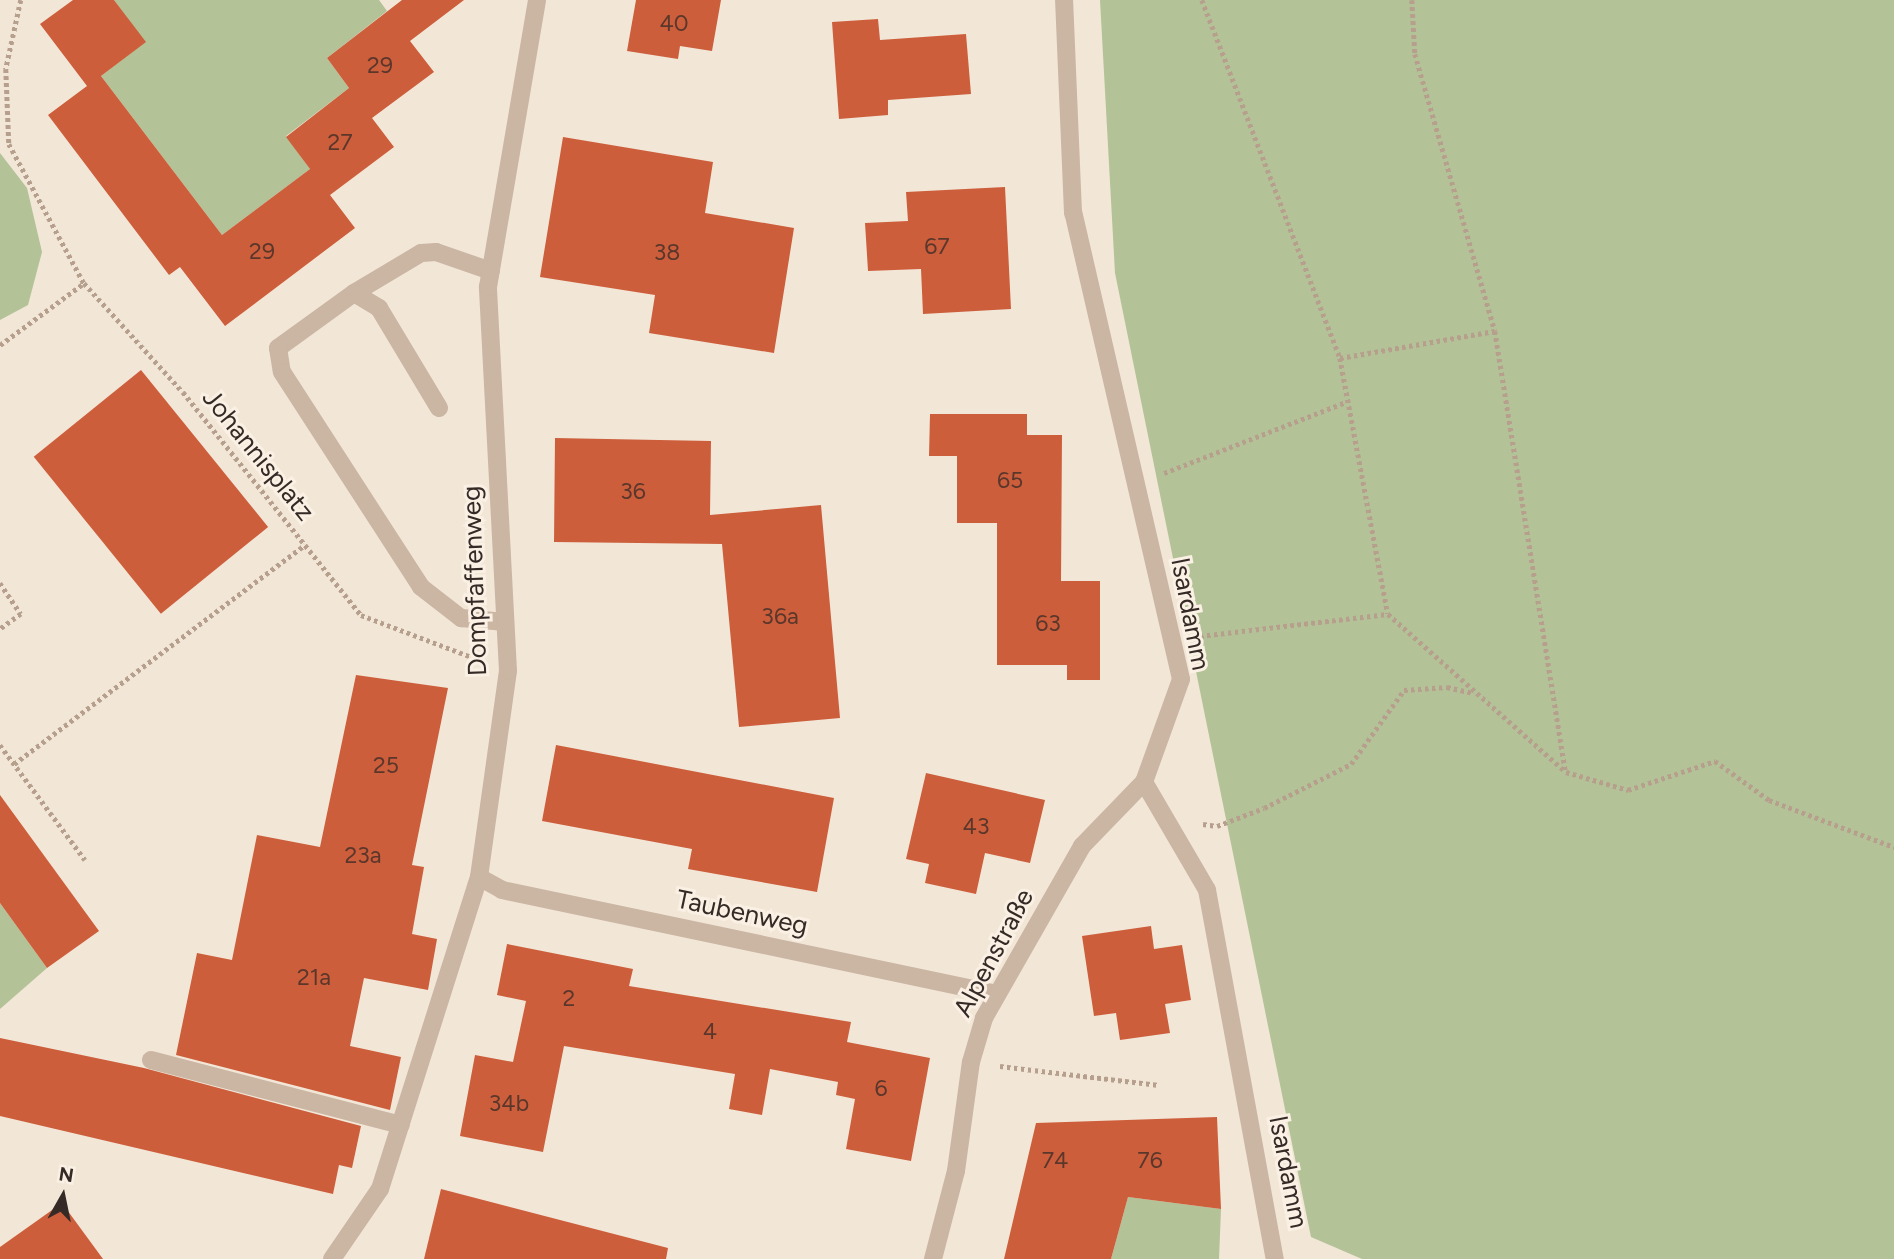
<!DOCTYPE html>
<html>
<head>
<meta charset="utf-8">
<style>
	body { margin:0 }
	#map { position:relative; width:1894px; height:1259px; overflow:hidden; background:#f2e6d7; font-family:Figtree,sans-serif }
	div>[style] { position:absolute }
	.green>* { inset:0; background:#b3c297 }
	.building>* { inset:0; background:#cd5e3b; transform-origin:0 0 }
	.path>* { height:4.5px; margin-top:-2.25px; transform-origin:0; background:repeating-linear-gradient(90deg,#b79f8d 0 3.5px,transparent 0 7px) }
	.lane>* { height:18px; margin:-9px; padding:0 9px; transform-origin:9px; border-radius:9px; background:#cbb5a3 }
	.street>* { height:18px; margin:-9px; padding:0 9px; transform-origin:9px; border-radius:9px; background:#cbb5a3 }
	span { translate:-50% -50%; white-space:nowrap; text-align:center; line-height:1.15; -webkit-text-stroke:6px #faf0e4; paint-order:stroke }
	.number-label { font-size:23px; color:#5b372b }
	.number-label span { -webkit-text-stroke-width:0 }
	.street-label { font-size:26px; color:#352a26 }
	.north { position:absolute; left:28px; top:1161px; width:70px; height:70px; -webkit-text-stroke:5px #faf0e4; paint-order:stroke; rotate:9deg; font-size:19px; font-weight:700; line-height:28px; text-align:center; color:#352a26 }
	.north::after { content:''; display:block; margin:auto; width:24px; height:32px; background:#352a26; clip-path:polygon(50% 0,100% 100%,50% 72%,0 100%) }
</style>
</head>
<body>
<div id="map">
	<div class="green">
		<div style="clip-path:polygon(114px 0,379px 0,387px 11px,327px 58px,349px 88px,286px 136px,310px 169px,222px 235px,101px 76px,145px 42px)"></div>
		<div style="clip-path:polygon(1100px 0,1894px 0,1894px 1259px,1362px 1259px,1311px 1237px,1115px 273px)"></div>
		<div style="clip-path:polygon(0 153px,27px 188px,42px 252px,28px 305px,0 320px)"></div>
		<div style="clip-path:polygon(0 903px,47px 968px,0 1009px)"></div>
		<div style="clip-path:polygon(1128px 1197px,1221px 1209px,1219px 1259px,1111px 1259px)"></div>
	</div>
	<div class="building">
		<div style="clip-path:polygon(73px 0,114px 0,146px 42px,101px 76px,222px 235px,310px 169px,286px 137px,349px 88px,327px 58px,402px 0,464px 0,410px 41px,434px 72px,372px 118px,394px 147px,330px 195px,355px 228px,225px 326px,180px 267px,169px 275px,48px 115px,87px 86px,40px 24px)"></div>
		<div style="clip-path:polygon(636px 0,721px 0,712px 51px,680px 46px,678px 59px,627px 51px)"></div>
		<div style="clip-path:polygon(878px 19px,880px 40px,966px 34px,971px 94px,888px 100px,888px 115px,839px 119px,832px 22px)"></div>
		<div style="clip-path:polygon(563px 137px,713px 162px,705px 213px,794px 228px,774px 353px,649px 333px,655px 295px,540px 277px)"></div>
		<div style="clip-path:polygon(1005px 187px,1011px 309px,923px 314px,921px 269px,868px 271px,865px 223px,908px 221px,906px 192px)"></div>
		<div style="left:141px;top:370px;width:202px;height:138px;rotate:51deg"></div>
		<div style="clip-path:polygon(930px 414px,1027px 414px,1027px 435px,1062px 435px,1061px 581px,1100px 581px,1100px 680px,1067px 680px,1067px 665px,997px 665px,997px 523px,957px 523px,957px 456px,929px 456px)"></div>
		<div style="clip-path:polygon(555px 438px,711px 441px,710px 515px,821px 505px,840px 718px,739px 727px,722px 544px,554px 542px)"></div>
		<div style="clip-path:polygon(356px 675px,448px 688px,412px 865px,424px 867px,412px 934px,437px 939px,428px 990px,364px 978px,350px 1046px,401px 1057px,390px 1110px,176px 1055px,197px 953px,232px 960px,257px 835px,320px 847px)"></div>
		<div style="clip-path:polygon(556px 745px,834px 798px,817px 892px,688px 869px,692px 849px,542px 821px)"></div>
		<div style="clip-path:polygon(926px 773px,1045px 800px,1030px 863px,985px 853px,976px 894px,925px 883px,929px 864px,906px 859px)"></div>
		<div style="clip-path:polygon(0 795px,99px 931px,47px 968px,0 903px)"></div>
		<div style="clip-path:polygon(1151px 926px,1154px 949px,1182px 945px,1191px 1000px,1165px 1004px,1170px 1033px,1120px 1040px,1116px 1013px,1094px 1016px,1082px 936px)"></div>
		<div style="clip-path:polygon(507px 944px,633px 969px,629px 986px,851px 1022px,847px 1042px,930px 1058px,911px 1161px,846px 1149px,855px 1099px,836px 1095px,838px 1082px,770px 1069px,762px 1115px,729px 1109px,735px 1074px,564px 1046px,543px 1152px,460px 1136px,475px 1055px,513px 1062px,526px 1001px,497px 995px)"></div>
		<div style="clip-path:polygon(0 1038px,144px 1068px,361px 1126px,352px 1168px,339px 1165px,333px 1194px,0 1116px)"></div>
		<div style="clip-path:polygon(1217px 1117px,1221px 1209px,1128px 1197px,1111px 1259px,1004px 1259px,1036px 1123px)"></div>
		<div style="clip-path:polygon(441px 1189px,668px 1248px,666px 1259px,424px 1259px)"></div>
		<div style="clip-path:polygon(62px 1203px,103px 1259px,0 1259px,0 1247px)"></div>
	</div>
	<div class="path">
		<div style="left:21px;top:0;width:71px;rotate:102.3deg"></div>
		<div style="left:6px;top:69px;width:75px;rotate:87.7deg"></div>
		<div style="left:9px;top:144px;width:158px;rotate:61.7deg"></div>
		<div style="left:1202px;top:0;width:384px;rotate:68.9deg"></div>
		<div style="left:1340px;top:358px;width:260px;rotate:79.4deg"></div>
		<div style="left:1412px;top:0;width:54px;rotate:86.8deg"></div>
		<div style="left:1415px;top:54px;width:288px;rotate:73.9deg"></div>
		<div style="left:1495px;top:331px;width:447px;rotate:80.9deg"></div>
		<div style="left:0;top:345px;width:104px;rotate:-36.4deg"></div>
		<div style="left:84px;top:283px;width:147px;rotate:47.8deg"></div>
		<div style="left:183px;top:392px;width:285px;rotate:51.4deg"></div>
		<div style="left:361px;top:615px;width:124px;rotate:20.8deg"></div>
		<div style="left:1340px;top:358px;width:157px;rotate:-9.9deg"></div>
		<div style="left:1164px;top:473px;width:195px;rotate:-21.3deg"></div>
		<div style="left:0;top:583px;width:37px;rotate:56deg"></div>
		<div style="left:21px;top:614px;width:26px;rotate:144deg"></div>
		<div style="left:1200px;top:636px;width:189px;rotate:-6.7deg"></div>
		<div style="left:1388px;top:614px;width:238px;rotate:41.6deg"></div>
		<div style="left:1566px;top:772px;width:65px;rotate:16.2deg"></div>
		<div style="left:1628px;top:790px;width:92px;rotate:-18.4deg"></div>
		<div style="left:1715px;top:761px;width:67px;rotate:35.8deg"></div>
		<div style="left:1769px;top:800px;width:134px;rotate:20.6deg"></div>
		<div style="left:0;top:745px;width:143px;rotate:53.5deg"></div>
		<div style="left:14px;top:764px;width:364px;rotate:-37deg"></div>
		<div style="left:1203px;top:824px;width:14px;rotate:8deg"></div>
		<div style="left:1217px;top:826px;width:50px;rotate:-21deg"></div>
		<div style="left:1264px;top:808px;width:97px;rotate:-26.8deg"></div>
		<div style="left:1351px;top:764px;width:91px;rotate:-54.4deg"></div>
		<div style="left:1404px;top:690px;width:43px;rotate:-4deg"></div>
		<div style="left:1447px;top:687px;width:28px;rotate:13deg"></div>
		<div style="left:1000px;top:1066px;width:160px;rotate:6.8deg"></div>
	</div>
	<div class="lane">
		<div style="left:354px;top:293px;width:78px;rotate:-30.8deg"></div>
		<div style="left:421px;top:253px;width:15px;rotate:-4deg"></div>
		<div style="left:436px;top:252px;width:58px;rotate:19.1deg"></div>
		<div style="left:439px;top:408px;width:117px;rotate:-121deg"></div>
		<div style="left:379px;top:308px;width:29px;rotate:-149deg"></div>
		<div style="left:354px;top:293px;width:94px;rotate:144.1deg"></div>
		<div style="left:278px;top:348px;width:24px;rotate:81deg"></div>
		<div style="left:282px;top:372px;width:256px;rotate:57.1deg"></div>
		<div style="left:421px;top:587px;width:51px;rotate:37.8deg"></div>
		<div style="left:461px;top:618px;width:44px;rotate:5.2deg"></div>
		<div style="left:151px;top:1060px;width:258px;rotate:14.6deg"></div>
	</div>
	<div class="street">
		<div style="left:1144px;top:782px;width:125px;rotate:59.7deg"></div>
		<div style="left:1207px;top:890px;width:375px;rotate:79.6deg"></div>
		<div style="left:479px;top:877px;width:26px;rotate:29deg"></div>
		<div style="left:502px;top:890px;width:506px;rotate:11.87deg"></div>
		<div style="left:332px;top:1259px;width:85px;rotate:-55.6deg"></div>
		<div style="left:380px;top:1189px;width:327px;rotate:-72.4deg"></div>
		<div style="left:479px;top:877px;width:208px;rotate:-82deg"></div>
		<div style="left:508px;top:671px;width:385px;rotate:-93deg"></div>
		<div style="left:488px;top:287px;width:291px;rotate:-80.3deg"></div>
		<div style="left:933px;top:1259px;width:91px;rotate:-75.4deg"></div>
		<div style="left:956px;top:1171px;width:110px;rotate:-82.2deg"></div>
		<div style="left:971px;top:1062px;width:46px;rotate:-73.5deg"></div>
		<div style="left:984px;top:1018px;width:198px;rotate:-60.3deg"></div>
		<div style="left:1082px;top:846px;width:89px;rotate:-45.9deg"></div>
		<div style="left:1144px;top:782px;width:109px;rotate:-70.2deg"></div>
		<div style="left:1181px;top:679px;width:478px;rotate:-103deg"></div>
		<div style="left:1073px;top:213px;width:213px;rotate:-92.4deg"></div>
	</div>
	<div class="number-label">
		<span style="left:674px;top:23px">40</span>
		<span style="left:380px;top:65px">29</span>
		<span style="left:340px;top:142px">27</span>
		<span style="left:937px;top:246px">67</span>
		<span style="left:262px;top:251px">29</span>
		<span style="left:667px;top:252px">38</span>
		<span style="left:1010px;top:480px">65</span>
		<span style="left:633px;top:491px">36</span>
		<span style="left:780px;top:616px">36a</span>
		<span style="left:1048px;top:623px">63</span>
		<span style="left:386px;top:765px">25</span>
		<span style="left:976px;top:826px">43</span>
		<span style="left:363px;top:855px">23a</span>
		<span style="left:314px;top:977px">21a</span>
		<span style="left:569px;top:998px">2</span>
		<span style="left:710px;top:1031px">4</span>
		<span style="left:881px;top:1088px">6</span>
		<span style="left:509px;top:1103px">34b</span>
		<span style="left:1055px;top:1160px">74</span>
		<span style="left:1150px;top:1160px">76</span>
	</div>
	<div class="street-label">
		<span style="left:258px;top:455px;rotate:51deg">Johannisplatz</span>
		<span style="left:475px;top:581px;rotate:-92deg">Dompfaffenweg</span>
		<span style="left:1190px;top:614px;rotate:79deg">Isardamm</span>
		<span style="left:742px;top:913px;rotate:12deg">Taubenweg</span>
		<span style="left:994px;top:953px;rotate:-62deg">Alpenstraße</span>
		<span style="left:1288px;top:1172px;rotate:79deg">Isardamm</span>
	</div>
	<div class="north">N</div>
</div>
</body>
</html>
